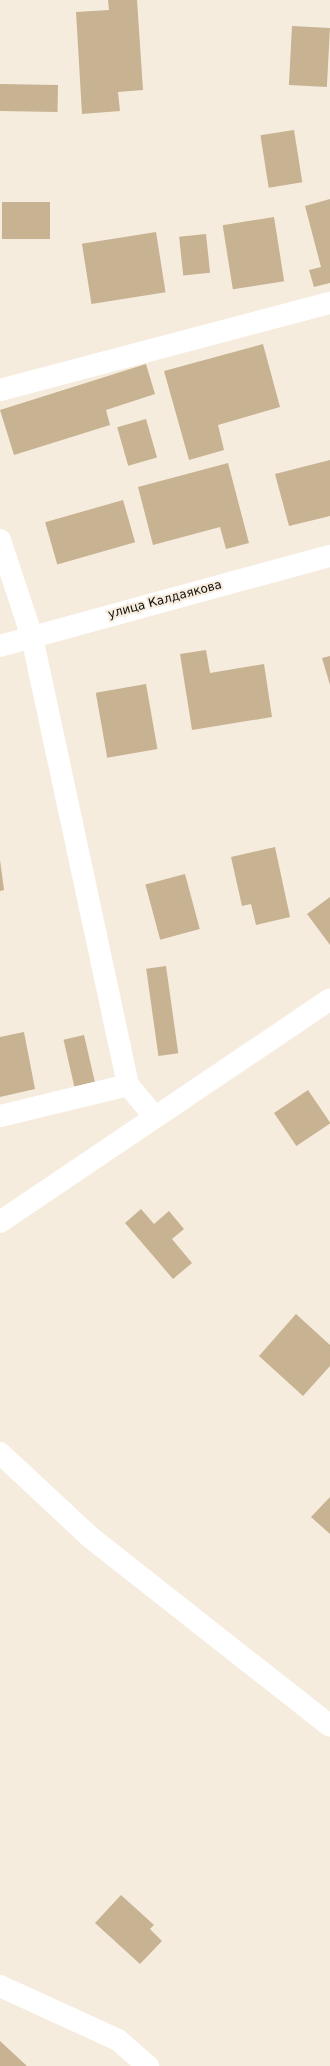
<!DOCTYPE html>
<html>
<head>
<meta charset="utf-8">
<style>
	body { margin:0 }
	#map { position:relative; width:330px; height:2066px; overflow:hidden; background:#f6ecde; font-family:"DejaVu Sans",sans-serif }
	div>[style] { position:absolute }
	.building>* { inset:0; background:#c7b292; transform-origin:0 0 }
	.minor>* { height:22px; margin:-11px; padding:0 11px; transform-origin:11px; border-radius:11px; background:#fff }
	span { translate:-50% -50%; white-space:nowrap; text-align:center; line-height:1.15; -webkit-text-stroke:4px #f6ecde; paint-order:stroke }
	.street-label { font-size:12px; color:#110e09 }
</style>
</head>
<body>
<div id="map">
	<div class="building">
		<div style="clip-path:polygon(108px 0,137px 0,143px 90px,118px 92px,120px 111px,82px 114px,76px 12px,109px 10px)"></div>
		<div style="left:292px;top:26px;width:38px;height:59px;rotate:3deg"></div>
		<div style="left:0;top:84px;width:58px;height:27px;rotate:1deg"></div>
		<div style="left:294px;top:130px;width:53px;height:34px;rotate:81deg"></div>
		<div style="clip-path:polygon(330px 199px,330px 283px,314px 287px,309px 270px,321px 267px,305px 206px)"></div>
		<div style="left:2px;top:202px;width:48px;height:37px"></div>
		<div style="left:274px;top:217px;width:65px;height:52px;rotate:81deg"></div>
		<div style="left:156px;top:232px;width:61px;height:75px;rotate:81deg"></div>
		<div style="left:206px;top:234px;width:39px;height:27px;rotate:84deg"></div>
		<div style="clip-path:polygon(263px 344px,280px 407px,218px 425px,224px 450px,189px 460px,164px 371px)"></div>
		<div style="clip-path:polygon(146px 364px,155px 394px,106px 410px,110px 425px,14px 455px,0 410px)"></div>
		<div style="left:146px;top:419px;width:40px;height:30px;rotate:74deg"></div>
		<div style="clip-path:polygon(330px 460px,330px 516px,289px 526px,275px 474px)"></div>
		<div style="clip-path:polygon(228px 463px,249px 543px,226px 549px,220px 527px,153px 545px,138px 487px)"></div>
		<div style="left:123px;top:500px;width:44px;height:81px;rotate:74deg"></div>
		<div style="clip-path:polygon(206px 650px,210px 673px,264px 664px,272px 717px,192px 730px,180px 654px)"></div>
		<div style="clip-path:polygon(330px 656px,330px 685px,322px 658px)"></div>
		<div style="left:146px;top:684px;width:66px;height:51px;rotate:80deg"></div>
		<div style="clip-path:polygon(275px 847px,290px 917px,256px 925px,251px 904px,242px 906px,231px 857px)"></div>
		<div style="clip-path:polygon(0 860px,4px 890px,0 891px)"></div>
		<div style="left:185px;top:874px;width:57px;height:41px;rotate:75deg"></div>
		<div style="clip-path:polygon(330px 897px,330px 945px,307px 914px)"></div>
		<div style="left:166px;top:966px;width:88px;height:20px;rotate:82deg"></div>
		<div style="clip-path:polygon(24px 1032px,35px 1089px,0 1097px,0 1037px)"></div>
		<div style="left:84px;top:1035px;width:48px;height:21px;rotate:77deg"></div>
		<div style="left:308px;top:1090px;width:40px;height:41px;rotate:56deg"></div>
		<div style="clip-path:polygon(141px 1209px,154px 1224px,169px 1211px,184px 1229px,172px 1239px,192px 1263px,173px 1279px,125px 1223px)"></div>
		<div style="clip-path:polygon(296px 1314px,330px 1345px,330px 1366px,303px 1396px,259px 1356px)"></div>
		<div style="clip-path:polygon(330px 1497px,330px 1534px,311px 1517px)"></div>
		<div style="clip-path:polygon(121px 1895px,154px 1925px,150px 1929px,162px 1941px,140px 1964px,95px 1923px)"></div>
		<div style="clip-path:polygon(0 2041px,27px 2066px,0 2066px)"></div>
	</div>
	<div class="minor">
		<div style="left:0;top:390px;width:341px;rotate:-14.8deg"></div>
		<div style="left:0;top:540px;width:102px;rotate:71.7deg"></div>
		<div style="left:32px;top:637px;width:458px;rotate:77.9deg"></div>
		<div style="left:128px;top:1085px;width:40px;rotate:50deg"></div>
		<div style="left:0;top:646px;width:342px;rotate:-15.3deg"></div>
		<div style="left:0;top:1116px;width:132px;rotate:-13.6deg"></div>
		<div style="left:0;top:1222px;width:398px;rotate:-34deg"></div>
		<div style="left:0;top:1453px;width:123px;rotate:43deg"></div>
		<div style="left:90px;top:1537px;width:305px;rotate:38.2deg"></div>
		<div style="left:0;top:1986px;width:130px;rotate:24.6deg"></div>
		<div style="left:118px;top:2040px;width:40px;rotate:41deg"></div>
	</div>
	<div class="street-label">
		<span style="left:165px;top:600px;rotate:-15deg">улица Калдаякова</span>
	</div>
</div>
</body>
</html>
